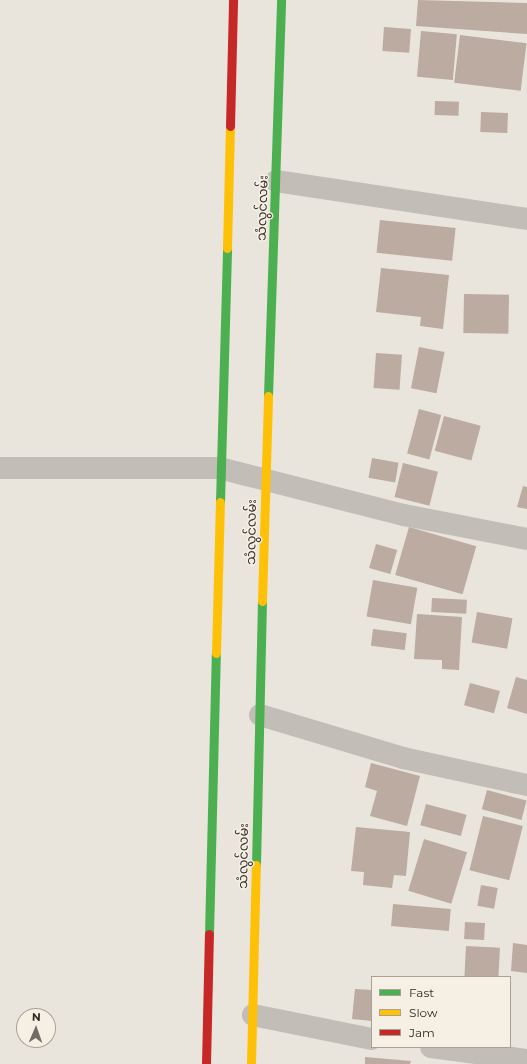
<!DOCTYPE html>
<html>
<head>
<meta charset="utf-8">
<style>
	body { margin:0 }
	#map { position:relative; width:527px; height:1064px; overflow:hidden; background:#e9e5dd; font-family:Montserrat,"Noto Sans Myanmar",sans-serif }
	div>[style] { position:absolute }
	.building>* { inset:0; background:#bbaba0; transform-origin:0 0 }
	.street>* { height:22px; margin:-11px; padding:0 11px; transform-origin:11px; border-radius:11px; background:#c2bdb7 }
	.fast>* { height:9px; margin:-4.5px; padding:0 4.5px; transform-origin:4.5px; border-radius:4.5px; background:#4caf50 }
	.slow>* { height:9px; margin:-4.5px; padding:0 4.5px; transform-origin:4.5px; border-radius:4.5px; background:#ffc107 }
	.jam>* { height:9px; margin:-4.5px; padding:0 4.5px; transform-origin:4.5px; border-radius:4.5px; background:#c62828 }
	span { translate:-50% -50%; white-space:nowrap; text-align:center; line-height:1.15; -webkit-text-stroke:3px #f6f0e4; paint-order:stroke }
	.street-label { font-size:13px; color:#312b26 }
	.legend { position:absolute; left:371px; top:976px; width:140px; height:72px; box-sizing:border-box; background:#f6f0e4; border:1px solid #a7a198; margin:0; padding:5px 7px; list-style:none; font-size:12px; color:#312b26 }
	.legend li { display:flex; align-items:center; gap:8px; height:20px }
	.legend b { width:20px; border:1px solid #a7a198 }
	.north { position:absolute; left:16px; top:1008px; width:40px; height:40px; box-sizing:border-box; background:#f6f0e4; border:1px solid #a7a198; border-radius:50%; rotate:2deg; font-size:11px; font-weight:700; line-height:16px; text-align:center; color:#312b26 }
	.north::after { content:''; display:block; margin:auto; width:14px; height:18px; background:#716c66; clip-path:polygon(50% 0,100% 100%,50% 72%,0 100%) }
</style>
</head>
<body>
<div id="map">
	<div class="building">
		<div style="clip-path:polygon(418px 0,527px 3px,527px 34px,416px 26px)"></div>
		<div style="left:384px;top:27px;width:27px;height:24px;rotate:4deg"></div>
		<div style="left:421px;top:31px;width:36px;height:46px;rotate:5deg"></div>
		<div style="left:460px;top:35px;width:67px;height:48px;rotate:7deg"></div>
		<div style="left:435px;top:101px;width:24px;height:14px;rotate:2deg"></div>
		<div style="left:481px;top:112px;width:27px;height:20px;rotate:2deg"></div>
		<div style="left:380px;top:220px;width:76px;height:33px;rotate:6deg"></div>
		<div style="clip-path:polygon(381px 268px,449px 275px,443px 329px,420px 326px,421px 317px,376px 312px)"></div>
		<div style="left:464px;top:294px;width:45px;height:39px;rotate:1deg"></div>
		<div style="left:419px;top:347px;width:26px;height:42px;rotate:11deg"></div>
		<div style="left:376px;top:353px;width:26px;height:35px;rotate:4deg"></div>
		<div style="left:419px;top:409px;width:23px;height:46px;rotate:15deg"></div>
		<div style="left:444px;top:416px;width:38px;height:36px;rotate:15deg"></div>
		<div style="left:372px;top:458px;width:27px;height:20px;rotate:10deg"></div>
		<div style="left:403px;top:463px;width:36px;height:35px;rotate:14deg"></div>
		<div style="clip-path:polygon(523px 486px,527px 487px,527px 509px,517px 507px)"></div>
		<div style="left:409px;top:527px;width:70px;height:50px;rotate:16deg"></div>
		<div style="left:376px;top:544px;width:22px;height:25px;rotate:16deg"></div>
		<div style="left:373px;top:580px;width:45px;height:37px;rotate:10deg"></div>
		<div style="left:432px;top:598px;width:35px;height:14px;rotate:3deg"></div>
		<div style="left:477px;top:612px;width:36px;height:31px;rotate:10deg"></div>
		<div style="clip-path:polygon(417px 614px,462px 617px,459px 670px,442px 669px,442px 660px,414px 659px)"></div>
		<div style="left:373px;top:629px;width:34px;height:17px;rotate:7deg"></div>
		<div style="clip-path:polygon(516px 677px,527px 680px,527px 714px,507px 708px)"></div>
		<div style="left:470px;top:683px;width:31px;height:23px;rotate:15deg"></div>
		<div style="clip-path:polygon(371px 763px,420px 776px,407px 826px,370px 816px,377px 791px,365px 787px)"></div>
		<div style="left:487px;top:790px;width:41px;height:20px;rotate:15deg"></div>
		<div style="left:426px;top:804px;width:42px;height:22px;rotate:15deg"></div>
		<div style="left:483px;top:816px;width:41px;height:56px;rotate:14deg"></div>
		<div style="clip-path:polygon(356px 827px,410px 832px,406px 876px,394px 875px,392px 888px,363px 885px,364px 872px,351px 871px)"></div>
		<div style="left:424px;top:839px;width:45px;height:54px;rotate:17deg"></div>
		<div style="left:481px;top:885px;width:17px;height:21px;rotate:10deg"></div>
		<div style="left:393px;top:904px;width:58px;height:22px;rotate:5deg"></div>
		<div style="left:465px;top:922px;width:20px;height:17px;rotate:3deg"></div>
		<div style="clip-path:polygon(513px 943px,527px 945px,527px 973px,511px 971px)"></div>
		<div style="left:466px;top:946px;width:34px;height:31px;rotate:3deg"></div>
		<div style="clip-path:polygon(355px 989px,372px 990px,372px 1021px,352px 1019px)"></div>
		<div style="clip-path:polygon(365px 1057px,411px 1061px,410px 1064px,365px 1064px)"></div>
	</div>
	<div class="street">
		<div style="left:276px;top:181px;width:254px;rotate:8.6deg"></div>
		<div style="left:0;top:468px;width:219px"></div>
		<div style="left:219px;top:468px;width:191px;rotate:14.3deg"></div>
		<div style="left:404px;top:515px;width:125px;rotate:11deg"></div>
		<div style="left:260px;top:715px;width:149px;rotate:16.7deg"></div>
		<div style="left:403px;top:758px;width:127px;rotate:12.3deg"></div>
		<div style="left:253px;top:1015px;width:121px;rotate:11.4deg"></div>
		<div style="left:431px;top:1047px;width:97px;rotate:7.7deg"></div>
	</div>
	<div class="fast">
		<div style="left:268px;top:396px;width:396px;rotate:-88.1deg"></div>
		<div style="left:220px;top:502px;width:254px;rotate:-88.4deg"></div>
		<div style="left:256px;top:865px;width:264px;rotate:-88.7deg"></div>
		<div style="left:209px;top:934px;width:281px;rotate:-88.6deg"></div>
	</div>
	<div class="slow">
		<div style="left:227px;top:248px;width:122px;rotate:-88.6deg"></div>
		<div style="left:262px;top:601px;width:205px;rotate:-88.3deg"></div>
		<div style="left:216px;top:653px;width:151px;rotate:-88.5deg"></div>
		<div style="left:251px;top:1064px;width:199px;rotate:-88.6deg"></div>
	</div>
	<div class="jam">
		<div style="left:230px;top:126px;width:126px;rotate:-88.6deg"></div>
		<div style="left:206px;top:1064px;width:130px;rotate:-88.7deg"></div>
	</div>
	<div class="street-label">
		<span style="left:262px;top:208px;rotate:-88deg">သံလွင်လမ်း</span>
		<span style="left:251px;top:532px;rotate:-89deg">သံလွင်လမ်း</span>
		<span style="left:243px;top:856px;rotate:-89deg">သံလွင်လမ်း</span>
	</div>
	<ul class="legend">
	<li><b style="height:5px;background:#4caf50"></b>Fast</li>
	<li><b style="height:5px;background:#ffc107"></b>Slow</li>
	<li><b style="height:5px;background:#c62828"></b>Jam</li>
	</ul>
	<div class="north">N</div>
</div>
</body>
</html>
